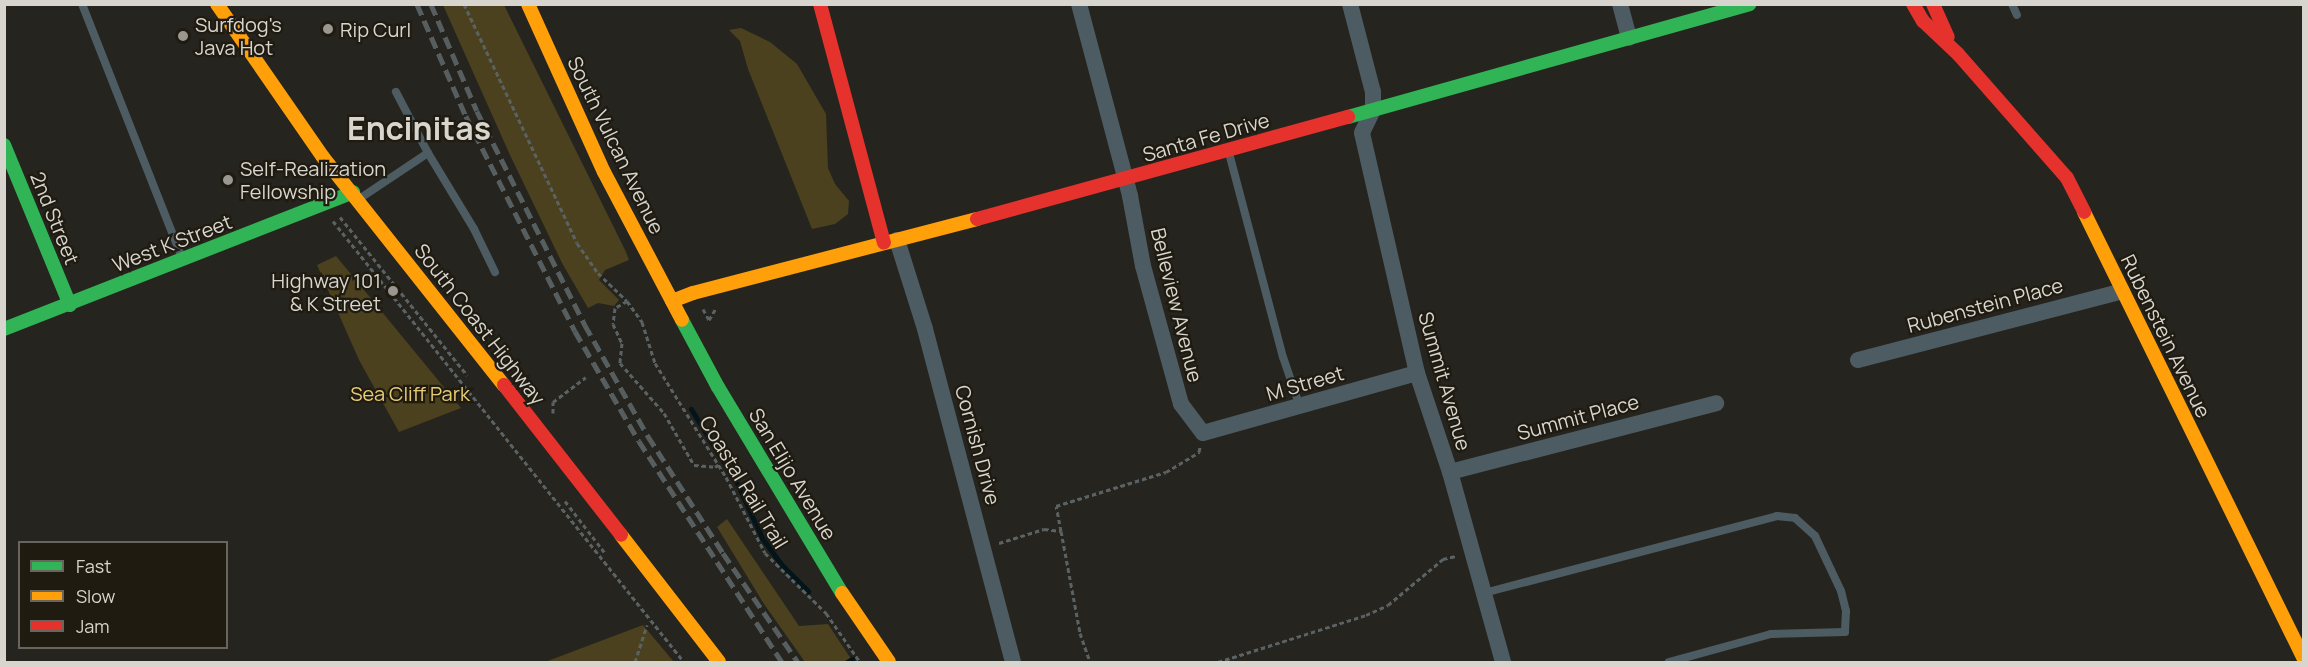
<!DOCTYPE html>
<html>
<head>
<meta charset="utf-8">
<style>
	body { margin:0 }
	#map { position:relative; width:2308px; height:667px; overflow:hidden; background:#26241e; font-family:Manrope,sans-serif }
	div>[style] { position:absolute }
	.green>* { inset:0; background:#4b411e }
	.stream>* { height:5px; margin:-2.5px; padding:0 2.5px; transform-origin:2.5px; border-radius:2.5px; background:#03141a }
	.path>* { height:3px; margin-top:-1.5px; transform-origin:0; background:repeating-linear-gradient(90deg,#5a6264 0 4.5px,transparent 0 7.5px) }
	.lane>* { height:8px; margin:-4px; padding:0 4px; transform-origin:4px; border-radius:4px; background:#4d5c62 }
	.street>* { height:16px; margin:-8px; padding:0 8px; transform-origin:8px; border-radius:8px; background:#4d5c62 }
	.fast>* { height:14px; margin:-7px; padding:0 7px; transform-origin:7px; border-radius:7px; background:#30b455 }
	.slow>* { height:14px; margin:-7px; padding:0 7px; transform-origin:7px; border-radius:7px; background:#ff9f0a }
	.jam>* { height:14px; margin:-7px; padding:0 7px; transform-origin:7px; border-radius:7px; background:#e5322d }
	.rail>* { height:4.5px; margin-top:-2.25px; transform-origin:0; background:repeating-linear-gradient(90deg,#565e5f 0 12px,transparent 0 18px) }
	.dots>* { width:16px; height:16px; translate:-50% -50%; box-sizing:border-box; border:3px solid #1f1b11; border-radius:50% }
	span { translate:-50% -50%; white-space:nowrap; text-align:center; line-height:1.15; -webkit-text-stroke:4.5px #1f1b11; paint-order:stroke }
	.poi-label { font-size:20px; color:#d7d5ce }
	.left { translate:0 -50%; text-align:left }
	.right { translate:-100% -50%; text-align:right }
	.street-label { font-size:20px; color:#d7d5ce }
	.park-label { font-size:20px; color:#e7cc75 }
	.town-label { font-size:32px; color:#d7d5ce; font-weight:700 }
	.frame { position:absolute; inset:0; border:6px solid #d7d5ce; pointer-events:none }
	.legend { position:absolute; left:18px; top:541px; width:210px; height:108px; box-sizing:border-box; background:#1f1b11; border:2px solid #69655d; margin:0; padding:8px 10px; list-style:none; font-size:18px; color:#d7d5ce }
	.legend li { display:flex; align-items:center; gap:12px; height:30px }
	.legend b { width:30px; border:2px solid #69655d }
</style>
</head>
<body>
<div id="map">
	<div class="green">
		<div style="clip-path:polygon(443px 5px,504px 5px,626px 252px,629px 260px,605px 270px,599px 280px,619px 300px,614px 306px,598px 303px,588px 308px,562px 263px,510px 155px)"></div>
		<div style="clip-path:polygon(741px 28px,770px 42px,797px 64px,826px 114px,828px 168px,835px 184px,849px 201px,848px 214px,835px 224px,812px 229px,748px 69px,740px 41px,729px 30px)"></div>
		<div style="clip-path:polygon(336px 256px,461px 408px,399px 432px,359px 360px,317px 265px)"></div>
		<div style="clip-path:polygon(727px 519px,799px 626px,828px 624px,853px 662px,805px 662px,764px 604px,717px 527px)"></div>
		<div style="clip-path:polygon(643px 625px,674px 662px,545px 662px)"></div>
	</div>
	<div class="stream">
		<div style="left:691px;top:409px;width:89px;rotate:58.3deg"></div>
		<div style="left:738px;top:485px;width:58px;rotate:65.6deg"></div>
		<div style="left:762px;top:538px;width:31px;rotate:54deg"></div>
		<div style="left:780px;top:563px;width:40px;rotate:45deg"></div>
		<div style="left:847px;top:662px;width:6px;rotate:-31deg"></div>
	</div>
	<div class="path">
		<div style="left:464px;top:4px;width:264px;rotate:64.7deg"></div>
		<div style="left:577px;top:243px;width:37px;rotate:55deg"></div>
		<div style="left:598px;top:273px;width:40px;rotate:44deg"></div>
		<div style="left:627px;top:301px;width:26px;rotate:54deg"></div>
		<div style="left:642px;top:322px;width:43px;rotate:72.4deg"></div>
		<div style="left:655px;top:363px;width:134px;rotate:58.1deg"></div>
		<div style="left:726px;top:477px;width:85px;rotate:62.8deg"></div>
		<div style="left:765px;top:553px;width:86px;rotate:44.5deg"></div>
		<div style="left:826px;top:613px;width:60px;rotate:55.2deg"></div>
		<div style="left:340px;top:217px;width:203px;rotate:51.2deg"></div>
		<div style="left:333px;top:221px;width:564px;rotate:51.48deg"></div>
		<div style="left:627px;top:301px;width:14px;rotate:150deg"></div>
		<div style="left:615px;top:308px;width:16px;rotate:97deg"></div>
		<div style="left:613px;top:324px;width:21px;rotate:65deg"></div>
		<div style="left:622px;top:343px;width:20px;rotate:96deg"></div>
		<div style="left:620px;top:363px;width:67px;rotate:48.7deg"></div>
		<div style="left:664px;top:413px;width:60px;rotate:60deg"></div>
		<div style="left:694px;top:465px;width:21px;rotate:5deg"></div>
		<div style="left:715px;top:467px;width:4px;rotate:-34deg"></div>
		<div style="left:703px;top:309px;width:13px;rotate:61deg"></div>
		<div style="left:709px;top:320px;width:14px;rotate:-60deg"></div>
		<div style="left:553px;top:413px;width:11px;rotate:-90deg"></div>
		<div style="left:553px;top:402px;width:41px;rotate:-37.1deg"></div>
		<div style="left:565px;top:501px;width:66px;rotate:52.4deg"></div>
		<div style="left:1061px;top:531px;width:25px;rotate:-101deg"></div>
		<div style="left:1056px;top:506px;width:115px;rotate:-17.2deg"></div>
		<div style="left:1166px;top:472px;width:39px;rotate:-31deg"></div>
		<div style="left:1199px;top:452px;width:5px;rotate:-79deg"></div>
		<div style="left:999px;top:543px;width:47px;rotate:-17.3deg"></div>
		<div style="left:1044px;top:529px;width:17px;rotate:7deg"></div>
		<div style="left:1061px;top:531px;width:104px;rotate:79.4deg"></div>
		<div style="left:1080px;top:633px;width:31px;rotate:71deg"></div>
		<div style="left:635px;top:662px;width:39px;rotate:-72deg"></div>
		<div style="left:1218px;top:662px;width:155px;rotate:-17.6deg"></div>
		<div style="left:1366px;top:615px;width:24px;rotate:-24deg"></div>
		<div style="left:1388px;top:605px;width:72px;rotate:-39.9deg"></div>
		<div style="left:1443px;top:559px;width:13px;rotate:-13deg"></div>
	</div>
	<div class="lane">
		<div style="left:82px;top:4px;width:273px;rotate:68.5deg"></div>
		<div style="left:2012px;top:4px;width:12px;rotate:66deg"></div>
		<div style="left:428px;top:153px;width:89px;rotate:58.8deg"></div>
		<div style="left:474px;top:229px;width:48px;rotate:64deg"></div>
		<div style="left:1229px;top:153px;width:211px;rotate:75.2deg"></div>
		<div style="left:1283px;top:357px;width:53px;rotate:71.2deg"></div>
		<div style="left:359px;top:199px;width:83px;rotate:-33.7deg"></div>
		<div style="left:428px;top:153px;width:69px;rotate:-117.7deg"></div>
		<div style="left:1484px;top:593px;width:303px;rotate:-14.7deg"></div>
		<div style="left:1777px;top:516px;width:18px;rotate:6deg"></div>
		<div style="left:1795px;top:518px;width:27px;rotate:42deg"></div>
		<div style="left:1815px;top:536px;width:61px;rotate:64.7deg"></div>
		<div style="left:1841px;top:591px;width:21px;rotate:76deg"></div>
		<div style="left:1846px;top:611px;width:21px;rotate:93deg"></div>
		<div style="left:1845px;top:632px;width:74px;rotate:178.5deg"></div>
		<div style="left:1771px;top:634px;width:106px;rotate:164.6deg"></div>
	</div>
	<div class="street">
		<div style="left:1079px;top:4px;width:199px;rotate:75.1deg"></div>
		<div style="left:1130px;top:196px;width:71px;rotate:79.5deg"></div>
		<div style="left:1143px;top:266px;width:143px;rotate:74.6deg"></div>
		<div style="left:1181px;top:404px;width:36px;rotate:53deg"></div>
		<div style="left:1203px;top:433px;width:222px;rotate:-15.7deg"></div>
		<div style="left:1350px;top:4px;width:91px;rotate:75.4deg"></div>
		<div style="left:1373px;top:92px;width:18px;rotate:90deg"></div>
		<div style="left:1373px;top:110px;width:25px;rotate:116deg"></div>
		<div style="left:1362px;top:133px;width:246px;rotate:77.1deg"></div>
		<div style="left:1417px;top:373px;width:104px;rotate:71.6deg"></div>
		<div style="left:1450px;top:472px;width:197px;rotate:74.4deg"></div>
		<div style="left:1620px;top:4px;width:35px;rotate:75deg"></div>
		<div style="left:897px;top:240px;width:93px;rotate:72.5deg"></div>
		<div style="left:925px;top:329px;width:344px;rotate:75.2deg"></div>
		<div style="left:1858px;top:360px;width:273px;rotate:-14.6deg"></div>
		<div style="left:1450px;top:472px;width:275px;rotate:-14.5deg"></div>
	</div>
	<div class="fast">
		<div style="left:1348px;top:117px;width:417px;rotate:-15.7deg"></div>
		<div style="left:4px;top:145px;width:173px;rotate:67.6deg"></div>
		<div style="left:682px;top:320px;width:76px;rotate:61.8deg"></div>
		<div style="left:718px;top:387px;width:240px;rotate:59deg"></div>
		<div style="left:4px;top:329px;width:375px;rotate:-21.4deg"></div>
	</div>
	<div class="slow">
		<div style="left:217px;top:4px;width:186px;rotate:55.3deg"></div>
		<div style="left:323px;top:157px;width:291px;rotate:51.6deg"></div>
		<div style="left:528px;top:4px;width:184px;rotate:65.7deg"></div>
		<div style="left:604px;top:172px;width:167px;rotate:62.2deg"></div>
		<div style="left:2084px;top:212px;width:498px;rotate:63.8deg"></div>
		<div style="left:672px;top:301px;width:22px;rotate:-21deg"></div>
		<div style="left:693px;top:293px;width:293px;rotate:-14.6deg"></div>
		<div style="left:621px;top:535px;width:160px;rotate:52.3deg"></div>
		<div style="left:842px;top:593px;width:83px;rotate:55.7deg"></div>
	</div>
	<div class="jam">
		<div style="left:820px;top:4px;width:247px;rotate:75deg"></div>
		<div style="left:1913px;top:4px;width:20px;rotate:60deg"></div>
		<div style="left:1923px;top:21px;width:48px;rotate:43.3deg"></div>
		<div style="left:1958px;top:54px;width:165px;rotate:48.7deg"></div>
		<div style="left:2067px;top:178px;width:38px;rotate:63deg"></div>
		<div style="left:1933px;top:4px;width:36px;rotate:66deg"></div>
		<div style="left:977px;top:219px;width:385px;rotate:-15.4deg"></div>
		<div style="left:504px;top:385px;width:190px;rotate:52deg"></div>
	</div>
	<div class="rail">
		<div style="left:417px;top:4px;width:122px;rotate:66.4deg"></div>
		<div style="left:466px;top:116px;width:241px;rotate:63.1deg"></div>
		<div style="left:575px;top:331px;width:127px;rotate:59.8deg"></div>
		<div style="left:639px;top:441px;width:263px;rotate:57.1deg"></div>
		<div style="left:431px;top:4px;width:116px;rotate:66.7deg"></div>
		<div style="left:477px;top:111px;width:240px;rotate:63.2deg"></div>
		<div style="left:585px;top:325px;width:128px;rotate:60.4deg"></div>
		<div style="left:648px;top:436px;width:139px;rotate:57.3deg"></div>
		<div style="left:723px;top:553px;width:132px;rotate:55.5deg"></div>
	</div>
	<div class="dots">
		<div style="left:328px;top:29px;background:#999790"></div>
		<div style="left:183px;top:36px;background:#999790"></div>
		<div style="left:228px;top:180px;background:#999790"></div>
		<div style="left:393px;top:291px;background:#999790"></div>
	</div>
	<div class="poi-label">
		<span class="left" style="left:195px;top:36px">Surfdog's<br>Java Hot</span>
		<span class="left" style="left:340px;top:29px">Rip Curl</span>
		<span class="left" style="left:240px;top:180px">Self-Realization<br>Fellowship</span>
		<span class="right" style="left:381px;top:292px">Highway 101<br>&amp; K Street</span>
	</div>
	<div class="street-label">
		<span style="left:1206px;top:137px;rotate:-16deg">Santa Fe Drive</span>
		<span style="left:616px;top:145px;rotate:64deg">South Vulcan Avenue</span>
		<span style="left:55px;top:218px;rotate:68deg">2nd Street</span>
		<span style="left:172px;top:243px;rotate:-21deg">West K Street</span>
		<span style="left:1177px;top:305px;rotate:76deg">Belleview Avenue</span>
		<span style="left:1985px;top:305px;rotate:-15deg">Rubenstein Place</span>
		<span style="left:480px;top:324px;rotate:52deg">South Coast Highway</span>
		<span style="left:2166px;top:336px;rotate:64deg">Rubenstein Avenue</span>
		<span style="left:1445px;top:381px;rotate:74deg">Summit Avenue</span>
		<span style="left:1305px;top:383px;rotate:-16deg">M Street</span>
		<span style="left:1578px;top:417px;rotate:-15deg">Summit Place</span>
		<span style="left:978px;top:445px;rotate:75deg">Cornish Drive</span>
		<span style="left:793px;top:474px;rotate:59deg">San Elijo Avenue</span>
		<span style="left:744px;top:482px;rotate:59deg">Coastal Rail Trail</span>
	</div>
	<div class="park-label">
		<span style="left:410px;top:393px">Sea Cliff Park</span>
	</div>
	<div class="town-label">
		<span style="left:419px;top:128px">Encinitas</span>
	</div>
	<div class="frame"></div>
	<ul class="legend">
	<li><b style="height:8px;background:#30b455"></b>Fast</li>
	<li><b style="height:8px;background:#ff9f0a"></b>Slow</li>
	<li><b style="height:8px;background:#e5322d"></b>Jam</li>
	</ul>
</div>
</body>
</html>
